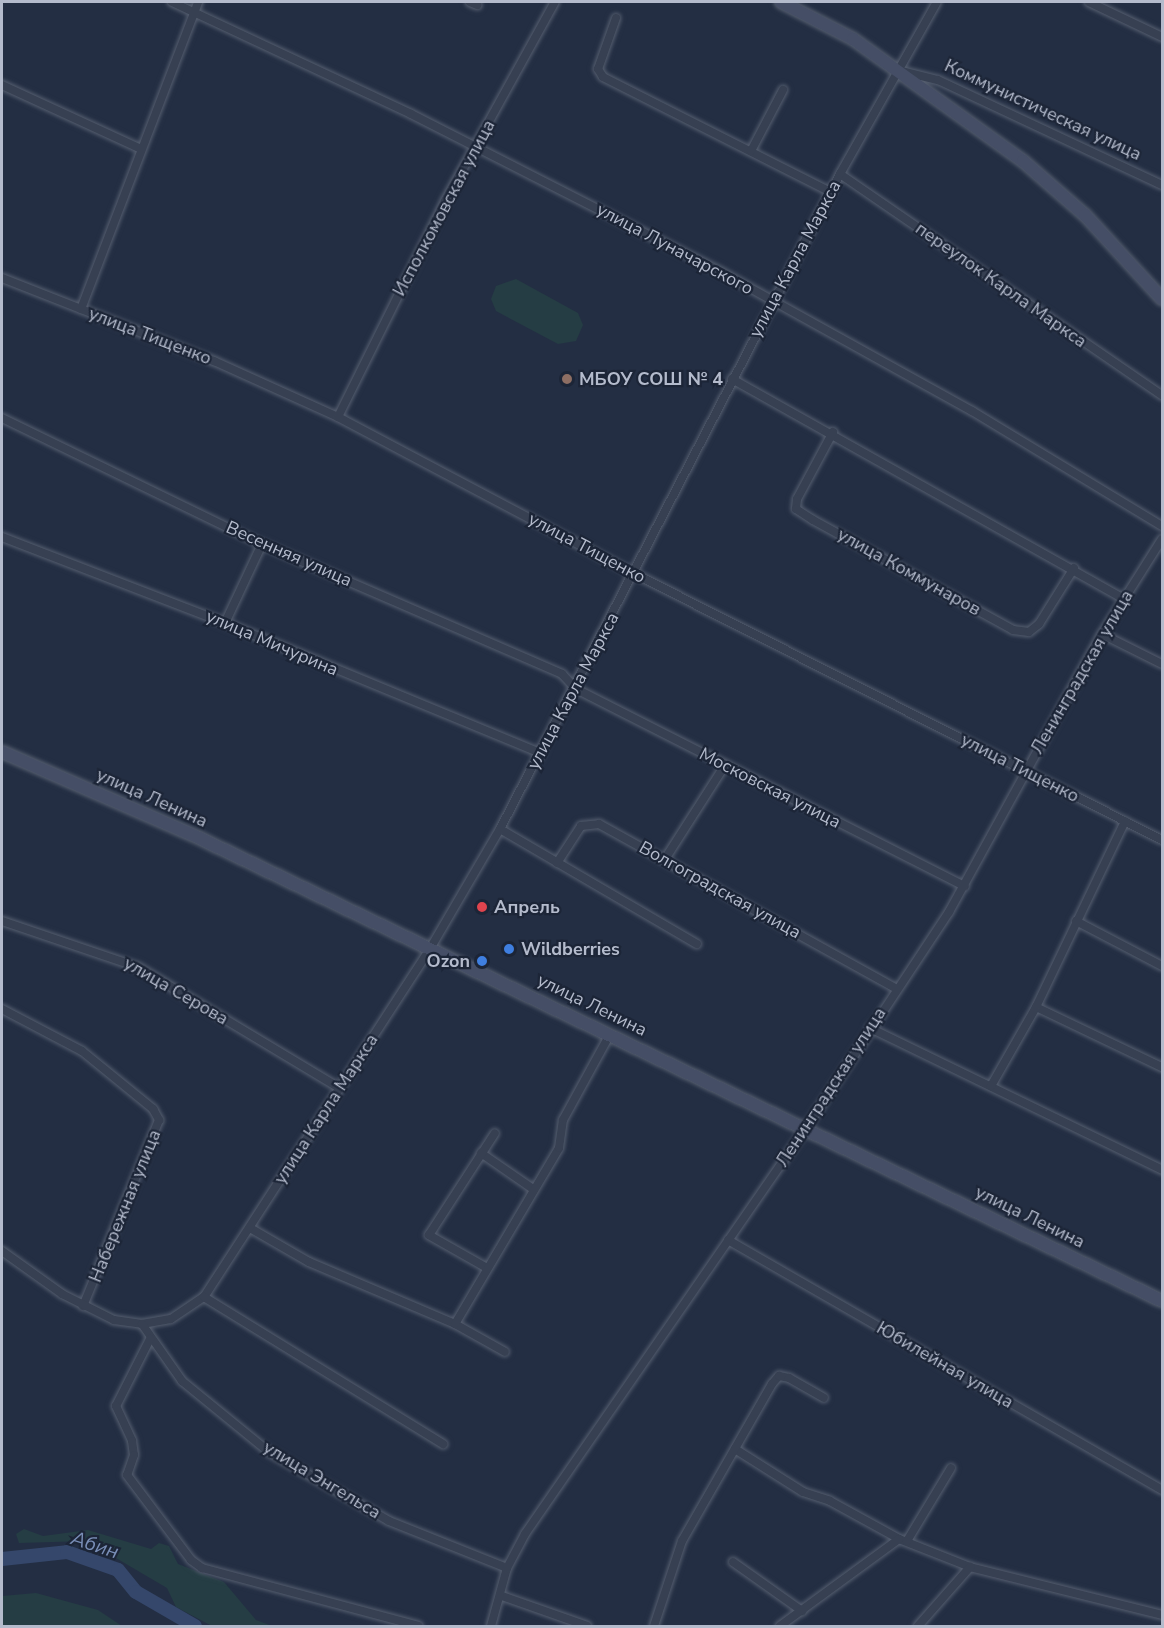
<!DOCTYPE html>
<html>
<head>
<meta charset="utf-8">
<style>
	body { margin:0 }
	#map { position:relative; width:1164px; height:1628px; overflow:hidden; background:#232e43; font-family:"Nunito Sans",sans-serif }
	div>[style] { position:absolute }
	.green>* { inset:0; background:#253d44 }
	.river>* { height:14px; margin:-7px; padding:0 7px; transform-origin:7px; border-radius:7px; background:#35476b }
	.roads { filter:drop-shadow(0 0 2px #555e6f) drop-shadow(0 0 2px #555e6f) }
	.minor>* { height:8px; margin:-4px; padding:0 4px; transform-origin:4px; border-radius:4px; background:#374052 }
	.secondary>* { height:12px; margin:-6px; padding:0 6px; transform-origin:6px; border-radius:6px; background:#454e66 }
	.dots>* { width:16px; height:16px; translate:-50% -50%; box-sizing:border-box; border:3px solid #1c2537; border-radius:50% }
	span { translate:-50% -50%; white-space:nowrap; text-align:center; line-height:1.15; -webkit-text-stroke:4.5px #1c2537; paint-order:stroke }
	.street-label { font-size:18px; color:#b4bbcc }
	.poi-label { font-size:18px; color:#b4bbcc; font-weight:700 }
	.left { translate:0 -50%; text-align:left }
	.right { translate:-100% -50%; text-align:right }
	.water-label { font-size:20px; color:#798eb7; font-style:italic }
	.frame { position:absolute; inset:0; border:3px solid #b4bbcc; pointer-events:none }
</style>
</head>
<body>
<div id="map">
	<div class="green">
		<div style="clip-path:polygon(516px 279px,578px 313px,583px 325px,576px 341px,558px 344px,496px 311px,491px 299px,496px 286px)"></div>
		<div style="clip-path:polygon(24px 1529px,43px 1536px,88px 1530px,151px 1549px,159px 1543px,169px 1546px,178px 1564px,224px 1582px,256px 1620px,272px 1626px,212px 1626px,176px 1607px,167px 1588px,87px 1541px,19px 1543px,16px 1534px)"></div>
		<div style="clip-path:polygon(36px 1593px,98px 1610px,122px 1626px,2px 1626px,2px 1596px)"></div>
	</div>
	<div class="river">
		<div style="left:2px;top:1559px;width:65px;rotate:-6.1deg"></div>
		<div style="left:67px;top:1552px;width:54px;rotate:19.4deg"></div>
		<div style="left:118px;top:1570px;width:28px;rotate:51deg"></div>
		<div style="left:136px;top:1592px;width:68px;rotate:30deg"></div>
	</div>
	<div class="roads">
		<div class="minor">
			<div style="left:172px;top:2px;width:264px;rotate:25.1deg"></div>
			<div style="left:411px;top:114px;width:348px;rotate:27deg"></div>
			<div style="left:721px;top:272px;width:287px;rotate:29deg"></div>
			<div style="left:972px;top:411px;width:222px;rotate:31.2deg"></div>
			<div style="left:470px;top:2px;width:8px;rotate:23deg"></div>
			<div style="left:1089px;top:2px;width:81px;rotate:25.6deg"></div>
			<div style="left:616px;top:18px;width:54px;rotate:109.4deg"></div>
			<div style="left:598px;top:69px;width:9px;rotate:58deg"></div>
			<div style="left:603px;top:77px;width:255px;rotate:26.8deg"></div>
			<div style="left:901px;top:71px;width:38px;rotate:14deg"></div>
			<div style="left:938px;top:80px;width:247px;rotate:25.1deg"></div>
			<div style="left:2px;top:85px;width:153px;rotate:24.7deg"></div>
			<div style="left:751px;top:151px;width:69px;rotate:-62.3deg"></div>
			<div style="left:840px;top:174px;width:391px;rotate:34.5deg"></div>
			<div style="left:2px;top:278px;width:228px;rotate:21.4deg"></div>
			<div style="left:214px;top:361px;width:136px;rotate:24.3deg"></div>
			<div style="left:338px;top:417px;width:336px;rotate:27.9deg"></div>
			<div style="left:635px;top:574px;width:590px;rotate:26.78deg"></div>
			<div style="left:81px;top:309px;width:329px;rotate:-69.1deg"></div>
			<div style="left:732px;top:379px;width:448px;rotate:29.3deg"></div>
			<div style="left:338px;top:417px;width:241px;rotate:-63.6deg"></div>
			<div style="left:445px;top:201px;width:227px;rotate:-61.1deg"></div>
			<div style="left:2px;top:418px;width:289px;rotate:25.9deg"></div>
			<div style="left:262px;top:544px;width:327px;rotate:23.4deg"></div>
			<div style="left:562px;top:674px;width:21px;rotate:47deg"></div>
			<div style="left:576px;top:689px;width:436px;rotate:26.9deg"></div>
			<div style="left:833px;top:432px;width:76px;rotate:118.2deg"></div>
			<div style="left:797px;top:499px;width:10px;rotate:96deg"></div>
			<div style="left:796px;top:509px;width:20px;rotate:33deg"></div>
			<div style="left:813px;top:520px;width:228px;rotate:28.8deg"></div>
			<div style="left:1013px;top:630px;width:16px;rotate:7deg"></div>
			<div style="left:1029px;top:632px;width:13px;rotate:-39deg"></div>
			<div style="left:1039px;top:624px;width:66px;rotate:-58deg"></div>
			<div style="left:2px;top:537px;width:239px;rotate:21.1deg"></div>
			<div style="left:225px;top:623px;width:342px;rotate:22.4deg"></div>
			<div style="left:225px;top:623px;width:87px;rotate:-64.9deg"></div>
			<div style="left:1102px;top:634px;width:67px;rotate:26.6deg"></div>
			<div style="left:500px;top:829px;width:228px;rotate:30.3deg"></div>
			<div style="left:665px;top:859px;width:112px;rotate:-57.4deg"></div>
			<div style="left:557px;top:863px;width:44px;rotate:-57deg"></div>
			<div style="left:581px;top:826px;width:18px;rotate:-6deg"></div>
			<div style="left:599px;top:824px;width:338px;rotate:29deg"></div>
			<div style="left:2px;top:921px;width:144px;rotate:18.7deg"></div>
			<div style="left:138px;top:967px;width:235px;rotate:31deg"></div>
			<div style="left:1076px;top:921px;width:97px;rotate:27.6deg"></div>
			<div style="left:1036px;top:1007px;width:140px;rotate:25.5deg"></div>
			<div style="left:2px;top:1009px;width:90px;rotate:27.7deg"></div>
			<div style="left:82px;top:1051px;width:92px;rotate:39.2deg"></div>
			<div style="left:153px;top:1109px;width:13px;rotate:61deg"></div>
			<div style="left:159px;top:1120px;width:201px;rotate:112.2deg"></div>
			<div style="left:870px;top:1028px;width:325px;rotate:25.9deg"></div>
			<div style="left:991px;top:1086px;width:91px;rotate:-60.3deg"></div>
			<div style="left:1036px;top:1007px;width:206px;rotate:-64.4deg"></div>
			<div style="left:481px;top:1153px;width:63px;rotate:34.7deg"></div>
			<div style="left:250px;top:1228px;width:68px;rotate:30deg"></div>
			<div style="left:309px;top:1262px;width:159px;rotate:23deg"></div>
			<div style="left:455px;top:1324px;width:57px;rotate:29.2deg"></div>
			<div style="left:728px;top:1240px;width:501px;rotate:29.94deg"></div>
			<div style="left:2px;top:1251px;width:74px;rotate:35.6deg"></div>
			<div style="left:62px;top:1294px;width:58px;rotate:26.6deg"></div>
			<div style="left:114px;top:1320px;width:28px;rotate:8deg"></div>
			<div style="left:142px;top:1324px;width:29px;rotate:-10deg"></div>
			<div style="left:171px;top:1319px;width:40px;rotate:-34deg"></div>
			<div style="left:204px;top:1297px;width:417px;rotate:-57deg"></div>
			<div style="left:431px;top:947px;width:137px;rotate:-59.7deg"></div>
			<div style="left:500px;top:829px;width:738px;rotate:-62.57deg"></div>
			<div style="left:840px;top:174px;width:197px;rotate:-60.6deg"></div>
			<div style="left:487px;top:1268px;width:67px;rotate:-150.4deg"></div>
			<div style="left:429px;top:1235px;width:121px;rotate:-57.1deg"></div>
			<div style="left:204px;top:1297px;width:281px;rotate:31.6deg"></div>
			<div style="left:142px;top:1324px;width:70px;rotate:54.9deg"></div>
			<div style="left:182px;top:1381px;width:112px;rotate:39.2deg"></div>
			<div style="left:269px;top:1452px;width:138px;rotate:29.9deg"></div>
			<div style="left:389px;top:1521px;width:127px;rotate:21.7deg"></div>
			<div style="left:455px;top:1324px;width:204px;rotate:-59.4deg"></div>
			<div style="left:559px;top:1148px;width:28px;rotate:-82deg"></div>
			<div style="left:563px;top:1120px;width:98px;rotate:-61.3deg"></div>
			<div style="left:150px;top:1339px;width:75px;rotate:116.9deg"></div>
			<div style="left:116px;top:1406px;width:38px;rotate:65deg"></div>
			<div style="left:132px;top:1441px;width:14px;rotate:82deg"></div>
			<div style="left:134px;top:1455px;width:21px;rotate:109deg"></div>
			<div style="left:127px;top:1475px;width:106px;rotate:53deg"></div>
			<div style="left:191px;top:1560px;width:14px;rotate:36deg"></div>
			<div style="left:202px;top:1568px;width:224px;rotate:15deg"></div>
			<div style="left:735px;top:1449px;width:80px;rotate:32.3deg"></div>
			<div style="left:803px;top:1492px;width:28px;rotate:18deg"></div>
			<div style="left:830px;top:1501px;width:79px;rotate:28.8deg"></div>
			<div style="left:899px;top:1539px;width:76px;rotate:21.5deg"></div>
			<div style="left:970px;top:1567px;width:198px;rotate:14deg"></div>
			<div style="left:907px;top:1541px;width:85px;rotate:-58.9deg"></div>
			<div style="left:733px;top:1562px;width:85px;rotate:35.4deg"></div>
			<div style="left:502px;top:1596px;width:90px;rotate:19.4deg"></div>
			<div style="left:491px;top:1626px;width:60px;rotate:-74.6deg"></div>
			<div style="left:507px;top:1568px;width:38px;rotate:-62deg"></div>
			<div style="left:525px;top:1534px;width:494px;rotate:-55.3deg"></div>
			<div style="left:806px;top:1128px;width:259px;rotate:-56.5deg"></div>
			<div style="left:949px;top:912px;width:317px;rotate:-61.2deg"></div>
			<div style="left:1102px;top:634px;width:112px;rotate:-57.7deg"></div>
			<div style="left:654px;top:1626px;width:89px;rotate:-71.8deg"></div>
			<div style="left:682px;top:1541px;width:181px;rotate:-60.2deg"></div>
			<div style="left:772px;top:1384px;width:11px;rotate:-49deg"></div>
			<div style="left:779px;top:1376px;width:10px;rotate:11deg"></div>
			<div style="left:789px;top:1378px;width:40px;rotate:29.7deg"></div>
			<div style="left:780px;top:1626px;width:147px;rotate:-36.2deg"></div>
			<div style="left:918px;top:1626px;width:79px;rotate:-48.6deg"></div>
		</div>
		<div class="secondary">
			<div style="left:781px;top:2px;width:81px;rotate:27.2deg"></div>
			<div style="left:853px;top:39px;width:209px;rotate:35.7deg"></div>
			<div style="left:1023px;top:161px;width:82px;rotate:41.1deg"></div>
			<div style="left:1085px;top:215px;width:114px;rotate:47.5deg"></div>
			<div style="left:2px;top:752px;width:210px;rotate:23.5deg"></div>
			<div style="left:195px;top:836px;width:1073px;rotate:25.68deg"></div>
		</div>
	</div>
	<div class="dots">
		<div style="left:567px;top:379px;background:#8d6e63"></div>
		<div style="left:482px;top:907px;background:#e0444e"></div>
		<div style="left:509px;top:949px;background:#3f7fe0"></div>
		<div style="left:482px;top:961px;background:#3f7fe0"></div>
	</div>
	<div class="street-label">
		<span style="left:1043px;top:110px;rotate:25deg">Коммунистическая улица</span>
		<span style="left:444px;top:208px;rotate:-62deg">Исполкомовская улица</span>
		<span style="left:675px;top:249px;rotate:28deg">улица Луначарского</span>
		<span style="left:795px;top:259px;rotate:-62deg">улица Карла Маркса</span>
		<span style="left:1001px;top:285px;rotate:35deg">переулок Карла Маркса</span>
		<span style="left:150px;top:336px;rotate:21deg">улица Тищенко</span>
		<span style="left:587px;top:548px;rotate:28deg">улица Тищенко</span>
		<span style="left:289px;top:554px;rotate:24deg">Весенняя улица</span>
		<span style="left:909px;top:572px;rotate:29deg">улица Коммунаров</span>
		<span style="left:272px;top:643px;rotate:23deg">улица Мичурина</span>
		<span style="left:1082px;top:672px;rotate:-60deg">Ленинградская улица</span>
		<span style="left:573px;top:691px;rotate:-62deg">улица Карла Маркса</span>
		<span style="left:1020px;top:768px;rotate:27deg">улица Тищенко</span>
		<span style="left:770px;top:788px;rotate:27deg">Московская улица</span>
		<span style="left:152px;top:798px;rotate:24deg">улица Ленина</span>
		<span style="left:720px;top:890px;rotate:29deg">Волгоградская улица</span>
		<span style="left:176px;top:991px;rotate:30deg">улица Серова</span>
		<span style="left:592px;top:1005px;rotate:26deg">улица Ленина</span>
		<span style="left:831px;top:1087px;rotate:-57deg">Ленинградская улица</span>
		<span style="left:326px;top:1109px;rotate:-57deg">улица Карла Маркса</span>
		<span style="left:125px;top:1206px;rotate:-68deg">Набережная улица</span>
		<span style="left:1030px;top:1217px;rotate:26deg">улица Ленина</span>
		<span style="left:945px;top:1365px;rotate:30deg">Юбилейная улица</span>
		<span style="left:322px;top:1480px;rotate:31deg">улица Энгельса</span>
	</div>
	<div class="poi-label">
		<span class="left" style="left:579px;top:379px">МБОУ СОШ № 4</span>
		<span class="left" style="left:494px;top:907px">Апрель</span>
		<span class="left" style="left:521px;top:949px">Wildberries</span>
		<span class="right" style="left:470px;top:961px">Ozon</span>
	</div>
	<div class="water-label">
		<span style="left:95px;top:1545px;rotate:18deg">Абин</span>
	</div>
	<div class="frame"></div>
</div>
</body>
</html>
